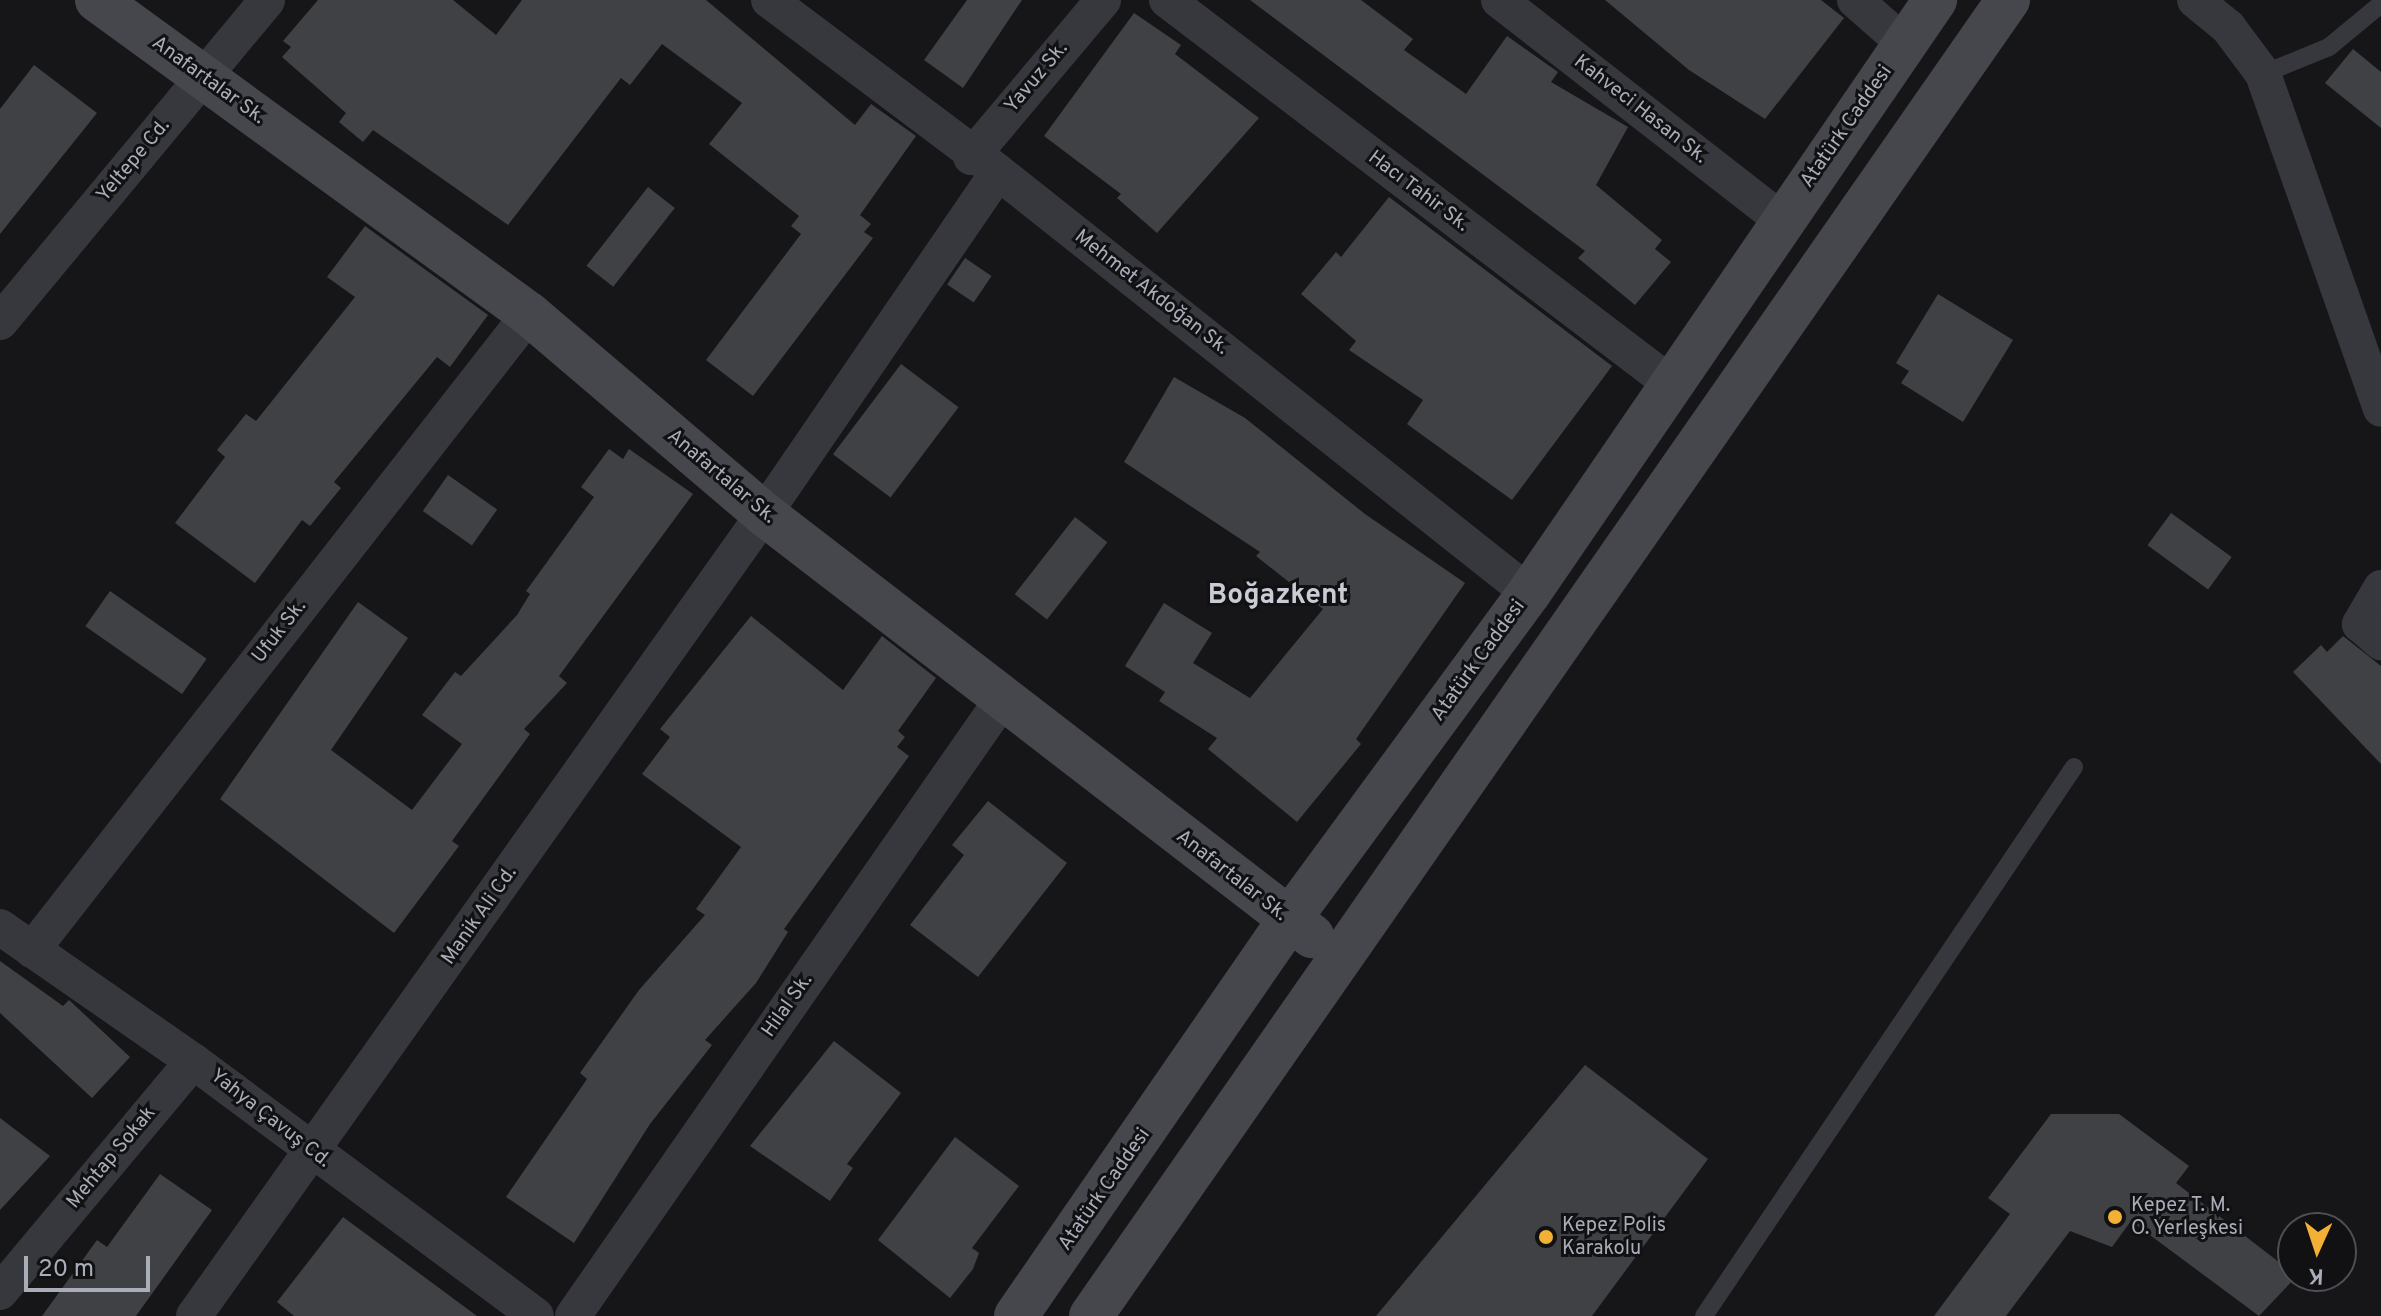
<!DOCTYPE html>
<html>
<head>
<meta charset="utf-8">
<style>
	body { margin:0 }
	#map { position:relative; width:2381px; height:1316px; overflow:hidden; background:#161618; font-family:Overpass,sans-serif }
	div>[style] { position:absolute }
	.building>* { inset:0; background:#404145; transform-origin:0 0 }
	.service>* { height:18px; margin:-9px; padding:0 9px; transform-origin:9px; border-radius:9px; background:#37383d }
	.minor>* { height:36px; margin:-18px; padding:0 18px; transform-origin:18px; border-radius:18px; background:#37383d }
	.secondary>* { height:44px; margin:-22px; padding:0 22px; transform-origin:22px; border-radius:22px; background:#45474d }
	.dots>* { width:22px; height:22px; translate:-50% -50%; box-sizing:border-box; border:4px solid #111113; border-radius:50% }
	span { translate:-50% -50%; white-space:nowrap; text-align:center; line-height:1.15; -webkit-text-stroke:6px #111113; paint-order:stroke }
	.street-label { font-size:20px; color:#a8adb8 }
	.poi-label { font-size:20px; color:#a8adb8 }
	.left { translate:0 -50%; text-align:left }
	.district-label { font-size:28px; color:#c9ccd4; font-weight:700 }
	.north { position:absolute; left:2277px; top:1212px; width:80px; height:80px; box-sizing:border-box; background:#111113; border:2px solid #4d4f55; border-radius:50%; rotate:183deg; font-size:22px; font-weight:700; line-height:32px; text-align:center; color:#a8adb8 }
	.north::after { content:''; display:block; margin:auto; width:28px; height:36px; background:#f2b134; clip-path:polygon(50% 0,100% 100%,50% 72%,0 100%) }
	.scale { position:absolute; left:24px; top:1256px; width:126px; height:36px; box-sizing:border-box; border:4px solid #a8adb8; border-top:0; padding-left:10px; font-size:24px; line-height:28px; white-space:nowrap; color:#a8adb8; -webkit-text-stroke:6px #111113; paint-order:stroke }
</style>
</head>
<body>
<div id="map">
	<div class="building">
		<div style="clip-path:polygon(318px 0,453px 0,496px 35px,522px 0,706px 0,855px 125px,871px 104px,916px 136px,860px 215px,871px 224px,864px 232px,873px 238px,753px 396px,706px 360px,801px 234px,791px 226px,799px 216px,709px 144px,742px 103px,662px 44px,630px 85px,621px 78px,508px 225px,373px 130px,363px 142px,339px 122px,346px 113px,282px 57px,291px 47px,283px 41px)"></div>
		<div style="clip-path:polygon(967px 0,1022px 0,963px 88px,924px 60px)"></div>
		<div style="clip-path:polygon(1250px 0,1361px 0,1413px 39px,1404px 50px,1466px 94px,1507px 36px,1558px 72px,1551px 82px,1628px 127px,1596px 185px,1662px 240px,1655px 249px,1671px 262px,1635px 305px,1578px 258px,1585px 251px)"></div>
		<div style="clip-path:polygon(1605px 0,1821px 0,1844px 18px,1765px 119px,1689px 70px)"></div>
		<div style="clip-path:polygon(1134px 13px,1181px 45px,1175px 54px,1259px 118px,1157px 233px,1117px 198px,1121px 194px,1044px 136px)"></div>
		<div style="clip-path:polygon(2353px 49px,2381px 72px,2381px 128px,2325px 83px)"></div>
		<div style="clip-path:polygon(34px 65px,97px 113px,0 234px,0 109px)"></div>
		<div style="left:648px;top:187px;width:34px;height:100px;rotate:38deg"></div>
		<div style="clip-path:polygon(1389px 197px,1612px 366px,1512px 500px,1407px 424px,1423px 400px,1349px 350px,1356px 341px,1301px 294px,1336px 252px,1341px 257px)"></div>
		<div style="clip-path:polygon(365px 226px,488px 315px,450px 367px,437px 357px,334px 482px,341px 488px,310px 526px,302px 520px,255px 583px,175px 523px,225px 457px,217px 450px,246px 414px,256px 421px,355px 297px,327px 277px)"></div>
		<div style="left:965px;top:258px;width:32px;height:32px;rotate:34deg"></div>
		<div style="clip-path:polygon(1938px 294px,2013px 340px,1963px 422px,1901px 383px,1909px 371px,1896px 363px)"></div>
		<div style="left:901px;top:364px;width:72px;height:113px;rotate:37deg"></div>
		<div style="clip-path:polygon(1174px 377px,1245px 418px,1365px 514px,1465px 583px,1356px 739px,1361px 744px,1297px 822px,1208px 749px,1217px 738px,1159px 701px,1165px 692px,1125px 666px,1164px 603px,1212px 633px,1193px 663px,1250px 698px,1323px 609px,1256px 556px,1260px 552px,1124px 462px)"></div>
		<div style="clip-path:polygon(609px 449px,623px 459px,629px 449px,693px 494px,559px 676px,567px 683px,524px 729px,530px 734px,452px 841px,459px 846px,394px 933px,220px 799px,358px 602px,408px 638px,331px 750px,412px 810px,462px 744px,422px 715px,455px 672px,461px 676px,517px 615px,530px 594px,526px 591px,594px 497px,581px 487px)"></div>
		<div style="left:448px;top:475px;width:60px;height:44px;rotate:35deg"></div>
		<div style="left:2171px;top:513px;width:75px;height:40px;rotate:36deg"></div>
		<div style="left:1075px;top:517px;width:41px;height:98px;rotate:38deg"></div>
		<div style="left:110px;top:591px;width:118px;height:43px;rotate:35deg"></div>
		<div style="clip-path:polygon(751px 616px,843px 690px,882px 636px,936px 678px,898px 731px,905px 737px,897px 747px,909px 756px,784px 929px,788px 932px,756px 983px,705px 1040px,712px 1045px,650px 1124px,574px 1243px,506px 1197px,587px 1079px,580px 1073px,639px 990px,705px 915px,696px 909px,741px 847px,642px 774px,670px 737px,660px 729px)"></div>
		<div style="clip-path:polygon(2343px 636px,2381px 666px,2381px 764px,2293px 672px,2321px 645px,2327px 652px)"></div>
		<div style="clip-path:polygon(988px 801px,1067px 863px,978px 977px,910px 925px,964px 855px,952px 845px)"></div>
		<div style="clip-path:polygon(0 961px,63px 1006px,69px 1000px,130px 1057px,92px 1098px,0 1013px)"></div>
		<div style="clip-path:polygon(834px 1041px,901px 1093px,847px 1164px,853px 1168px,830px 1201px,750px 1146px)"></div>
		<div style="clip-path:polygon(1585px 1065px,1708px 1159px,1592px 1316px,1376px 1316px)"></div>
		<div style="clip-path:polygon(2051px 1114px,2119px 1114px,2189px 1166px,2176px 1183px,2297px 1276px,2259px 1316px,2131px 1221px,2112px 1247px,2070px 1231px,2006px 1316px,1934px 1316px,2010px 1214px,1988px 1198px)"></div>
		<div style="clip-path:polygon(0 1118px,50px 1156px,0 1210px)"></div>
		<div style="clip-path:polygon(955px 1137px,1019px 1186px,972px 1248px,979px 1253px,973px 1269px,950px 1298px,878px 1240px)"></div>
		<div style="clip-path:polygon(160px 1174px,212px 1210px,136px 1316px,42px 1316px,97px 1240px,107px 1247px)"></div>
		<div style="clip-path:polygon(343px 1217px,477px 1316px,294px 1316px,277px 1302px)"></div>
	</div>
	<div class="service">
		<div style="left:2263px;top:74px;width:71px;rotate:-22.2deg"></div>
		<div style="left:2329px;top:47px;width:67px;rotate:-39.6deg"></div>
		<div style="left:1704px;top:1316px;width:662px;rotate:-56.02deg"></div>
	</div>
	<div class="minor">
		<div style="left:769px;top:0;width:286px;rotate:36.9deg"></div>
		<div style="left:998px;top:172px;width:678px;rotate:38.41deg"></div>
		<div style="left:1167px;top:0;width:632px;rotate:37.29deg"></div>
		<div style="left:1499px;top:0;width:358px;rotate:37.9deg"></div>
		<div style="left:1855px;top:0;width:67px;rotate:41.3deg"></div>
		<div style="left:2195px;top:0;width:43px;rotate:39.3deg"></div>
		<div style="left:2228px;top:27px;width:59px;rotate:53.3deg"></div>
		<div style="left:2263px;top:74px;width:355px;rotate:70.6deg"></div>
		<div style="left:971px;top:157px;width:205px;rotate:-49.9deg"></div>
		<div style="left:0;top:322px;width:418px;rotate:-50.3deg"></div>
		<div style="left:2381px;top:588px;width:42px;rotate:120.3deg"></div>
		<div style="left:2360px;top:624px;width:28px;rotate:41deg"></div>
		<div style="left:0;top:927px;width:235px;rotate:34.8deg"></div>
		<div style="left:193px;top:1061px;width:427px;rotate:36.6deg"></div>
		<div style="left:32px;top:950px;width:807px;rotate:-51.99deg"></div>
		<div style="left:0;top:1292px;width:301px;rotate:-50.1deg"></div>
		<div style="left:194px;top:1316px;width:984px;rotate:-54.6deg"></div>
		<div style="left:764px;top:514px;width:414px;rotate:-55.6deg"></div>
		<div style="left:573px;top:1316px;width:754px;rotate:-55.15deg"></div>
	</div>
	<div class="secondary">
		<div style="left:97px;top:0;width:534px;rotate:36.01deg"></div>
		<div style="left:529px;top:314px;width:309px;rotate:40.4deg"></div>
		<div style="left:764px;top:514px;width:692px;rotate:37.6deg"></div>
		<div style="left:1016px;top:1316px;width:480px;rotate:-55.4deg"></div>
		<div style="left:1288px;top:921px;width:407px;rotate:-53.7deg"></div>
		<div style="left:1529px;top:593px;width:719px;rotate:-55.6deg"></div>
		<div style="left:1091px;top:1316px;width:1604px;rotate:-55.13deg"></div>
	</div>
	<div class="dots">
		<div style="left:2115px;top:1217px;background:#f2b134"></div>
		<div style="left:1546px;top:1237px;background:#f2b134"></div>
	</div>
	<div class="street-label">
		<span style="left:1037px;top:78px;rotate:-50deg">Yavuz Sk.</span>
		<span style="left:208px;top:81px;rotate:36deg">Anafartalar Sk.</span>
		<span style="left:1640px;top:110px;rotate:38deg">Kahveci Hasan Sk.</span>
		<span style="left:1847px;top:127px;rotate:-55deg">Atatürk Caddesi</span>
		<span style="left:134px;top:161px;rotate:-50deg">Yeltepe Cd.</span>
		<span style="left:1418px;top:192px;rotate:37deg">Hacı Tahir Sk.</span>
		<span style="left:1151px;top:293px;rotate:38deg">Mehmet Akdoğan Sk.</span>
		<span style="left:721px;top:477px;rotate:40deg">Anafartalar Sk.</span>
		<span style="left:280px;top:632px;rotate:-52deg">Ufuk Sk.</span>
		<span style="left:1479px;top:661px;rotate:-54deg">Atatürk Caddesi</span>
		<span style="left:1231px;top:876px;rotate:38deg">Anafartalar Sk.</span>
		<span style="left:480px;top:916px;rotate:-55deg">Manik Ali Cd.</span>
		<span style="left:788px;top:1006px;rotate:-55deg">Hilal Sk.</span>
		<span style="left:270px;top:1119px;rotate:38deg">Yahya Çavuş Cd.</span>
		<span style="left:112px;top:1158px;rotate:-50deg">Mehtap Sokak</span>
		<span style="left:1105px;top:1190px;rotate:-55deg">Atatürk Caddesi</span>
	</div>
	<div class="poi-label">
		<span class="left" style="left:2131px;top:1218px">Kepez T. M.<br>O. Yerleşkesi</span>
		<span class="left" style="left:1562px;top:1238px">Kepez Polis<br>Karakolu</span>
	</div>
	<div class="district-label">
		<span style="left:1278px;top:596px">Boğazkent</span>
	</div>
	<div class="north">K</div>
	<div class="scale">20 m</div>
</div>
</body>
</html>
